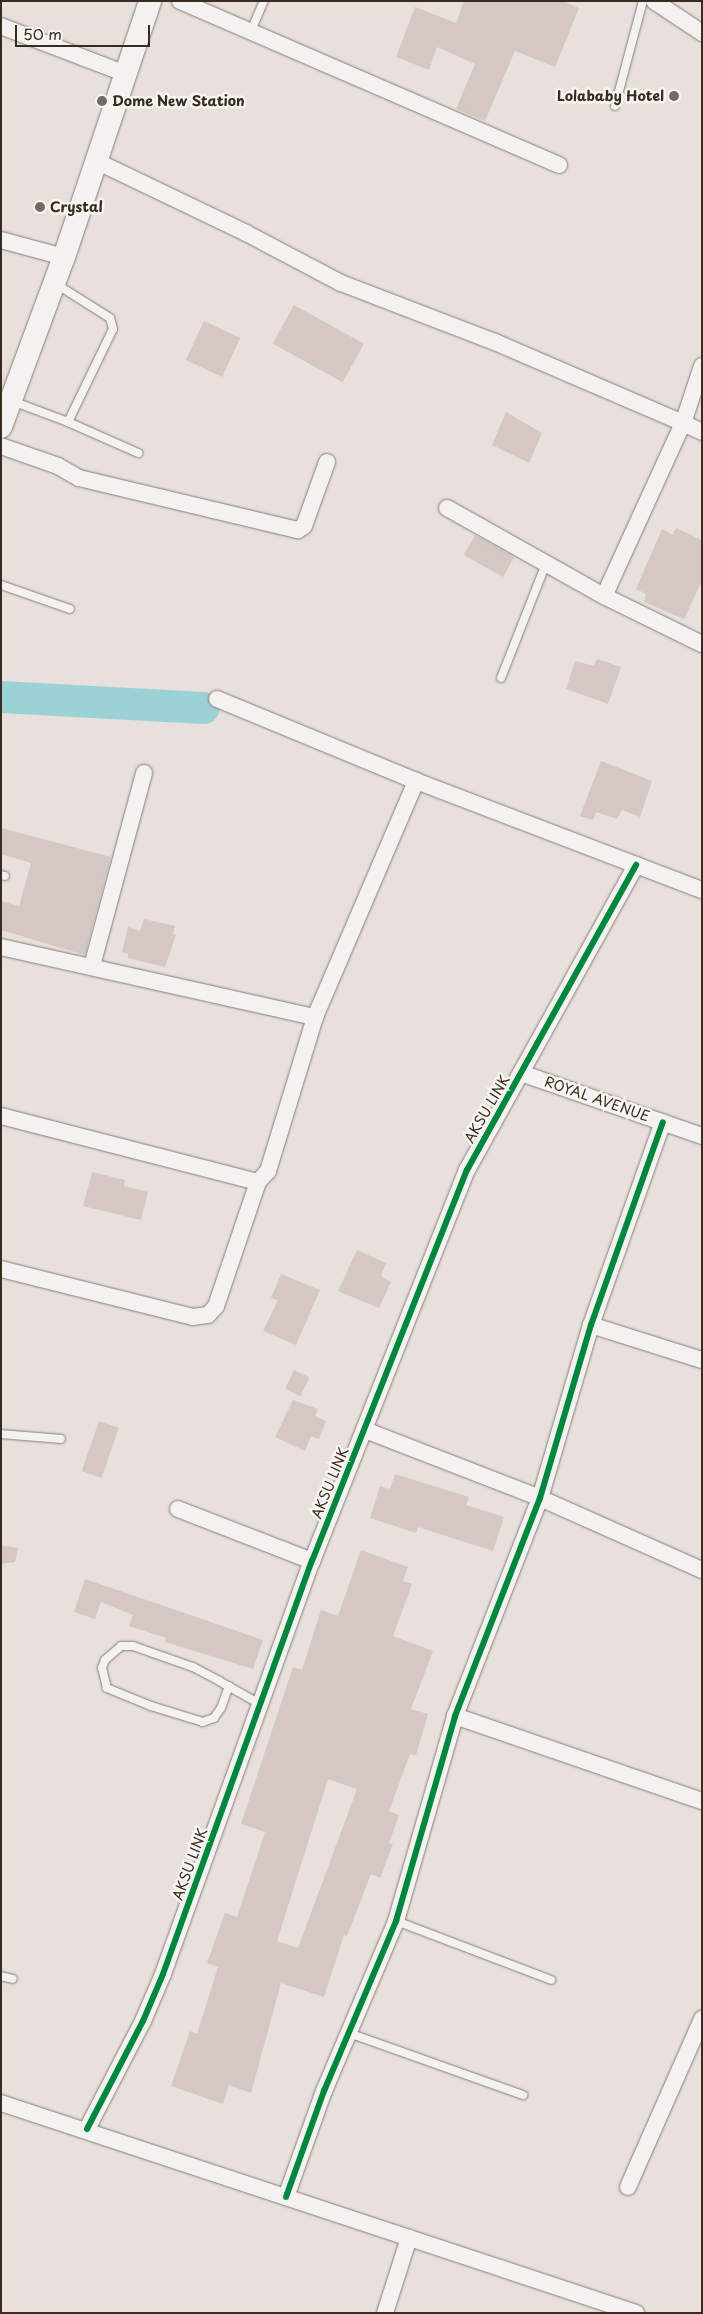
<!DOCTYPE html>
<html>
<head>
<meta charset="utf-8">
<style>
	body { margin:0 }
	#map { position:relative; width:703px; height:2314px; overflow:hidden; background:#e8e0dc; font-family:"Playpen Sans",sans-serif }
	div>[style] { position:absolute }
	.river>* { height:32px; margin:-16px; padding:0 16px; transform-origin:16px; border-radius:16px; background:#9cd2d6 }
	.building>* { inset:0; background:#d5c7c2; transform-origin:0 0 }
	.roads { filter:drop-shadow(0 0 1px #847d78) drop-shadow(0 0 1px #847d78) }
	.service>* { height:8px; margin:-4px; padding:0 4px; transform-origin:4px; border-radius:4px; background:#f3f2f0 }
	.minor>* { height:16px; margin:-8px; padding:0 8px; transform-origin:8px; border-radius:8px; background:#f3f2f0 }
	.secondary>* { height:22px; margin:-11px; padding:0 11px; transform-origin:11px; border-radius:11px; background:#f3f2f0 }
	.cycleway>* { height:6px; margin:-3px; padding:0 3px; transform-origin:3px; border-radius:3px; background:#00873e }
	.dots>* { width:14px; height:14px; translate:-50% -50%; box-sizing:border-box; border:2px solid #f6f6f2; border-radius:50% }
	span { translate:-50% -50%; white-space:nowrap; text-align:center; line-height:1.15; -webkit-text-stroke:5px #f6f6f2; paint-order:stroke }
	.poi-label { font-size:14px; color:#3b2a1e; font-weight:700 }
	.right { translate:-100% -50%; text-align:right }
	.left { translate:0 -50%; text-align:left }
	.street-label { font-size:14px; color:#3b2a1e }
	.frame { position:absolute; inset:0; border:2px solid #3b2a1e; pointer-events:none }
	.scale { position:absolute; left:15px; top:25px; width:135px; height:22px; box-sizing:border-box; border:2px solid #3b2a1e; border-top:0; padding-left:6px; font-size:15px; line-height:18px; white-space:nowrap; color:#3b2a1e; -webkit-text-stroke:4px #f6f6f2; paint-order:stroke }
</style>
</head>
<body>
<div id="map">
	<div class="river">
		<div style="left:1px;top:697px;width:203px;rotate:3.1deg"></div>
	</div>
	<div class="building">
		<div style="clip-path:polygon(464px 1px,563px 1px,579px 8px,555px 67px,515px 51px,485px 121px,456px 109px,475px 64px,437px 47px,429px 70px,396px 57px,415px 7px,456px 23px)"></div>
		<div style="left:294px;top:305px;width:80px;height:44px;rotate:29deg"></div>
		<div style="left:204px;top:321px;width:40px;height:43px;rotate:25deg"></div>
		<div style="clip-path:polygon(506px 412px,542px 433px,529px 463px,492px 445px)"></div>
		<div style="clip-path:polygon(676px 528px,702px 540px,702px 581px,684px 619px,644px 602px,646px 594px,636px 589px,662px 529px,673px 535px)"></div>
		<div style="left:475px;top:535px;width:45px;height:23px;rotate:29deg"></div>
		<div style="clip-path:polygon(597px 659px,621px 667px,608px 704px,566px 689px,575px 661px,594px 666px)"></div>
		<div style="clip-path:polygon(601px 761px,652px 781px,640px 817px,622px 810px,617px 819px,596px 812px,593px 820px,580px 816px)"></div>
		<div style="clip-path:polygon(1px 828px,111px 857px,85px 955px,1px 930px,1px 901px,19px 906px,31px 863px,1px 854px)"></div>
		<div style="clip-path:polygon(144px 919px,175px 926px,173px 934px,176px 935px,165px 967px,128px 958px,128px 954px,122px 952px,128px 927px,140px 931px)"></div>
		<div style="clip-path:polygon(92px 1172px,125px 1180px,124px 1186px,148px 1192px,141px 1220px,83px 1206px)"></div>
		<div style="clip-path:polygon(357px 1250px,386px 1263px,381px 1276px,391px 1282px,379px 1308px,338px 1291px)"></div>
		<div style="clip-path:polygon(281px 1274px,320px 1290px,296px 1345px,263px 1331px,278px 1300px,271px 1298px)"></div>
		<div style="left:294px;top:1370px;width:17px;height:21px;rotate:25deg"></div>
		<div style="clip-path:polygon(293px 1400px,318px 1409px,315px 1416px,326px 1421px,319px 1439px,311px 1436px,305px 1451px,275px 1437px)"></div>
		<div style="left:99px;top:1421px;width:21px;height:53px;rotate:19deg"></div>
		<div style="clip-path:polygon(395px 1474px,469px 1497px,466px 1505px,504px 1517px,493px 1551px,418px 1527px,416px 1533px,370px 1518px,380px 1486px,390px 1489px)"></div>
		<div style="clip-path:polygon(1px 1545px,18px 1548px,15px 1562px,1px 1564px)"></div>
		<div style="clip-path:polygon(evenodd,361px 1550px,408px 1567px,403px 1581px,412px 1584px,393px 1636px,433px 1651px,411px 1709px,428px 1714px,416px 1755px,410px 1754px,389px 1811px,399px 1815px,389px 1843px,393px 1844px,380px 1878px,371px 1874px,347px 1936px,344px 1935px,324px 1997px,281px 1983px,251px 2093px,229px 2085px,223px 2104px,171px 2086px,190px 2031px,197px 2034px,218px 1967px,207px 1963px,225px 1913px,237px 1917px,265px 1832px,241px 1824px,293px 1667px,302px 1670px,321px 1610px,338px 1616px,361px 1550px,328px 1779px,357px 1789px,298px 1948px,277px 1941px,328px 1779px)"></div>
		<div style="clip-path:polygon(85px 1579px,263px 1640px,253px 1669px,165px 1642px,166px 1638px,129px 1626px,133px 1615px,101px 1602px,95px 1619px,74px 1612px)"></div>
	</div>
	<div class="roads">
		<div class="service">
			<div style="left:251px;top:31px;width:33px;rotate:-67deg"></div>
			<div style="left:615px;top:106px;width:109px;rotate:-75.1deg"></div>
			<div style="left:12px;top:401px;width:60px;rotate:20.6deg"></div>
			<div style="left:68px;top:422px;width:103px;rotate:-64.2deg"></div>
			<div style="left:113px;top:329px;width:11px;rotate:-105deg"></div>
			<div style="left:110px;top:318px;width:64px;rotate:-147.8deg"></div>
			<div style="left:68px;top:422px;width:77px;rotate:23.9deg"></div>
			<div style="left:1px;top:585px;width:73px;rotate:19.2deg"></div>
			<div style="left:501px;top:678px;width:123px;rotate:-68.5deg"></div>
			<div style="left:1px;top:875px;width:4px;rotate:14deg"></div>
			<div style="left:1px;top:1434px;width:60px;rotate:4.8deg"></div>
			<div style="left:229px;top:1686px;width:23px;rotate:110deg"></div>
			<div style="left:221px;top:1708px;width:12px;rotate:125deg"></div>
			<div style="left:214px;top:1718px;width:12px;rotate:160deg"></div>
			<div style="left:203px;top:1722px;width:54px;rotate:-162.9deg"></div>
			<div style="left:151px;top:1706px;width:48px;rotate:-157.8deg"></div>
			<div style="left:107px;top:1688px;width:21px;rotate:-104deg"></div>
			<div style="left:102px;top:1668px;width:9px;rotate:-69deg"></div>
			<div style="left:105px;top:1660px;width:21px;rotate:-41deg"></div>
			<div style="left:121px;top:1646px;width:12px"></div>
			<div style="left:133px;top:1646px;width:64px;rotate:19.3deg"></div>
			<div style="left:193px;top:1667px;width:30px;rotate:28deg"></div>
			<div style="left:219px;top:1681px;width:47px;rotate:29.3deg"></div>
			<div style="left:396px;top:1921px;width:166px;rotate:20.8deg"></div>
			<div style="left:1px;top:1976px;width:12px;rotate:14deg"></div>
			<div style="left:349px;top:2033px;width:185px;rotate:19.6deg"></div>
		</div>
		<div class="minor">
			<div style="left:180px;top:1px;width:413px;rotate:23.4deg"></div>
			<div style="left:654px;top:1px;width:58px;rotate:33.7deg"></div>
			<div style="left:1px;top:26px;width:134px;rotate:21deg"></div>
			<div style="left:96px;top:161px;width:166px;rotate:25.6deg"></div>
			<div style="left:246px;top:233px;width:107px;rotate:27.8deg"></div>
			<div style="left:341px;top:283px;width:165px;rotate:21deg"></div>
			<div style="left:495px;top:342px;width:205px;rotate:23.3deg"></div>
			<div style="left:683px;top:423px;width:190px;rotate:114.5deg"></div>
			<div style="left:604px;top:596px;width:109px;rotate:26.1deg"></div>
			<div style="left:1px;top:240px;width:65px;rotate:15.1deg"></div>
			<div style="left:702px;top:366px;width:60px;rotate:108.4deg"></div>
			<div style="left:683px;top:423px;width:21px;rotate:25deg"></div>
			<div style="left:1px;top:446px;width:60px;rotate:19.3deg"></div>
			<div style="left:58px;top:466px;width:24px;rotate:30deg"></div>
			<div style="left:79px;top:478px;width:225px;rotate:13.4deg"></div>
			<div style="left:298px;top:530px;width:7px;rotate:-34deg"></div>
			<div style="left:304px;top:526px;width:68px;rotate:-70.2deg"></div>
			<div style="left:447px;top:508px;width:180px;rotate:29.3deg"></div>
			<div style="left:217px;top:699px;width:215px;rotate:22.4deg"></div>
			<div style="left:416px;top:781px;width:306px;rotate:20.9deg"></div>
			<div style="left:1px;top:947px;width:322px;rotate:12.6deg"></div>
			<div style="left:315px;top:1017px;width:257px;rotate:-66.8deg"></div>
			<div style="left:92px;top:966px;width:200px;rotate:-74.9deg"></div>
			<div style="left:521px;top:1073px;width:192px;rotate:19.2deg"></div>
			<div style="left:1px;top:1116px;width:265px;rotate:14.4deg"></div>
			<div style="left:258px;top:1182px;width:15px;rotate:-48deg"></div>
			<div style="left:268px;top:1171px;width:161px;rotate:-73deg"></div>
			<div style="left:1px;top:1269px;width:198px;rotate:14deg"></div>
			<div style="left:193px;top:1317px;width:15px;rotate:-8deg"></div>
			<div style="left:208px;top:1315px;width:12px;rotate:-48deg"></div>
			<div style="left:216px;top:1306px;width:131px;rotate:-71.3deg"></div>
			<div style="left:591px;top:1325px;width:116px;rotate:17.5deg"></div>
			<div style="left:365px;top:1430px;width:188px;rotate:21.2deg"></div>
			<div style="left:540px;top:1498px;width:177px;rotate:24deg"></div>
			<div style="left:178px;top:1509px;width:144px;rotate:21.2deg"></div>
			<div style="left:455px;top:1716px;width:261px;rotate:19deg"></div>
			<div style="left:1px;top:2103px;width:669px;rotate:18.3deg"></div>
			<div style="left:87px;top:2129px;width:122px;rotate:-62.6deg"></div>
			<div style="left:143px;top:2021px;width:51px;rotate:-66.9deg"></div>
			<div style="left:163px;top:1974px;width:439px;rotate:-70.2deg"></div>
			<div style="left:312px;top:1561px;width:421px;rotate:-68.4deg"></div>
			<div style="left:467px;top:1170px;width:349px;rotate:-61deg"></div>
			<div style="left:628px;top:2187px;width:184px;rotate:-66.2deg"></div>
			<div style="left:286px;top:2197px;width:113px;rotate:-70.3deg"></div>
			<div style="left:324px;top:2091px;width:185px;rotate:-67deg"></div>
			<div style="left:396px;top:1921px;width:213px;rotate:-73.9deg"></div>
			<div style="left:455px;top:1716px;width:234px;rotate:-68.7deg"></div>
			<div style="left:540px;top:1498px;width:180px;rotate:-73.6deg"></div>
			<div style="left:591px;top:1325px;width:215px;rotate:-70.5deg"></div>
			<div style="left:385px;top:2313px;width:79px;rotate:-72.3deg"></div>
		</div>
		<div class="secondary">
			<div style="left:1px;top:427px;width:181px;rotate:-69.7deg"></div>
			<div style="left:64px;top:257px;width:270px;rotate:-71.4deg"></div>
		</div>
	</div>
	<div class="cycleway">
		<div style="left:87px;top:2129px;width:122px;rotate:-62.6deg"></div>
		<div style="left:143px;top:2021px;width:51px;rotate:-66.9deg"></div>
		<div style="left:163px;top:1974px;width:439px;rotate:-70.2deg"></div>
		<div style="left:312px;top:1561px;width:421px;rotate:-68.4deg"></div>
		<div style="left:467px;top:1170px;width:349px;rotate:-61deg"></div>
		<div style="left:286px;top:2197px;width:113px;rotate:-70.3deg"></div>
		<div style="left:324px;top:2091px;width:185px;rotate:-67deg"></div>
		<div style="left:396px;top:1921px;width:213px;rotate:-73.9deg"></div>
		<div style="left:455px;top:1716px;width:234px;rotate:-68.7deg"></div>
		<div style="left:540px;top:1498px;width:180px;rotate:-73.6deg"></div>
		<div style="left:591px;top:1325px;width:215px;rotate:-70.5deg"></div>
	</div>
	<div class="dots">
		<div style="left:674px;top:96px;background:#786a60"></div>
		<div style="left:102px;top:101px;background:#786a60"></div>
		<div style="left:40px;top:207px;background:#786a60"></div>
	</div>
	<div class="poi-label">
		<span class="right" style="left:664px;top:96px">Lolababy Hotel</span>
		<span class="left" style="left:112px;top:101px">Dome New Station</span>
		<span class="left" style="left:50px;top:207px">Crystal</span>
	</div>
	<div class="street-label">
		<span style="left:597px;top:1099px;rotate:19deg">ROYAL AVENUE</span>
		<span style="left:487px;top:1109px;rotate:-60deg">AKSU LINK</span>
		<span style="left:330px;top:1483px;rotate:-68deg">AKSU LINK</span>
		<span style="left:190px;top:1864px;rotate:-70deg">AKSU LINK</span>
	</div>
	<div class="frame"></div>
	<div class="scale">50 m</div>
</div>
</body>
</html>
